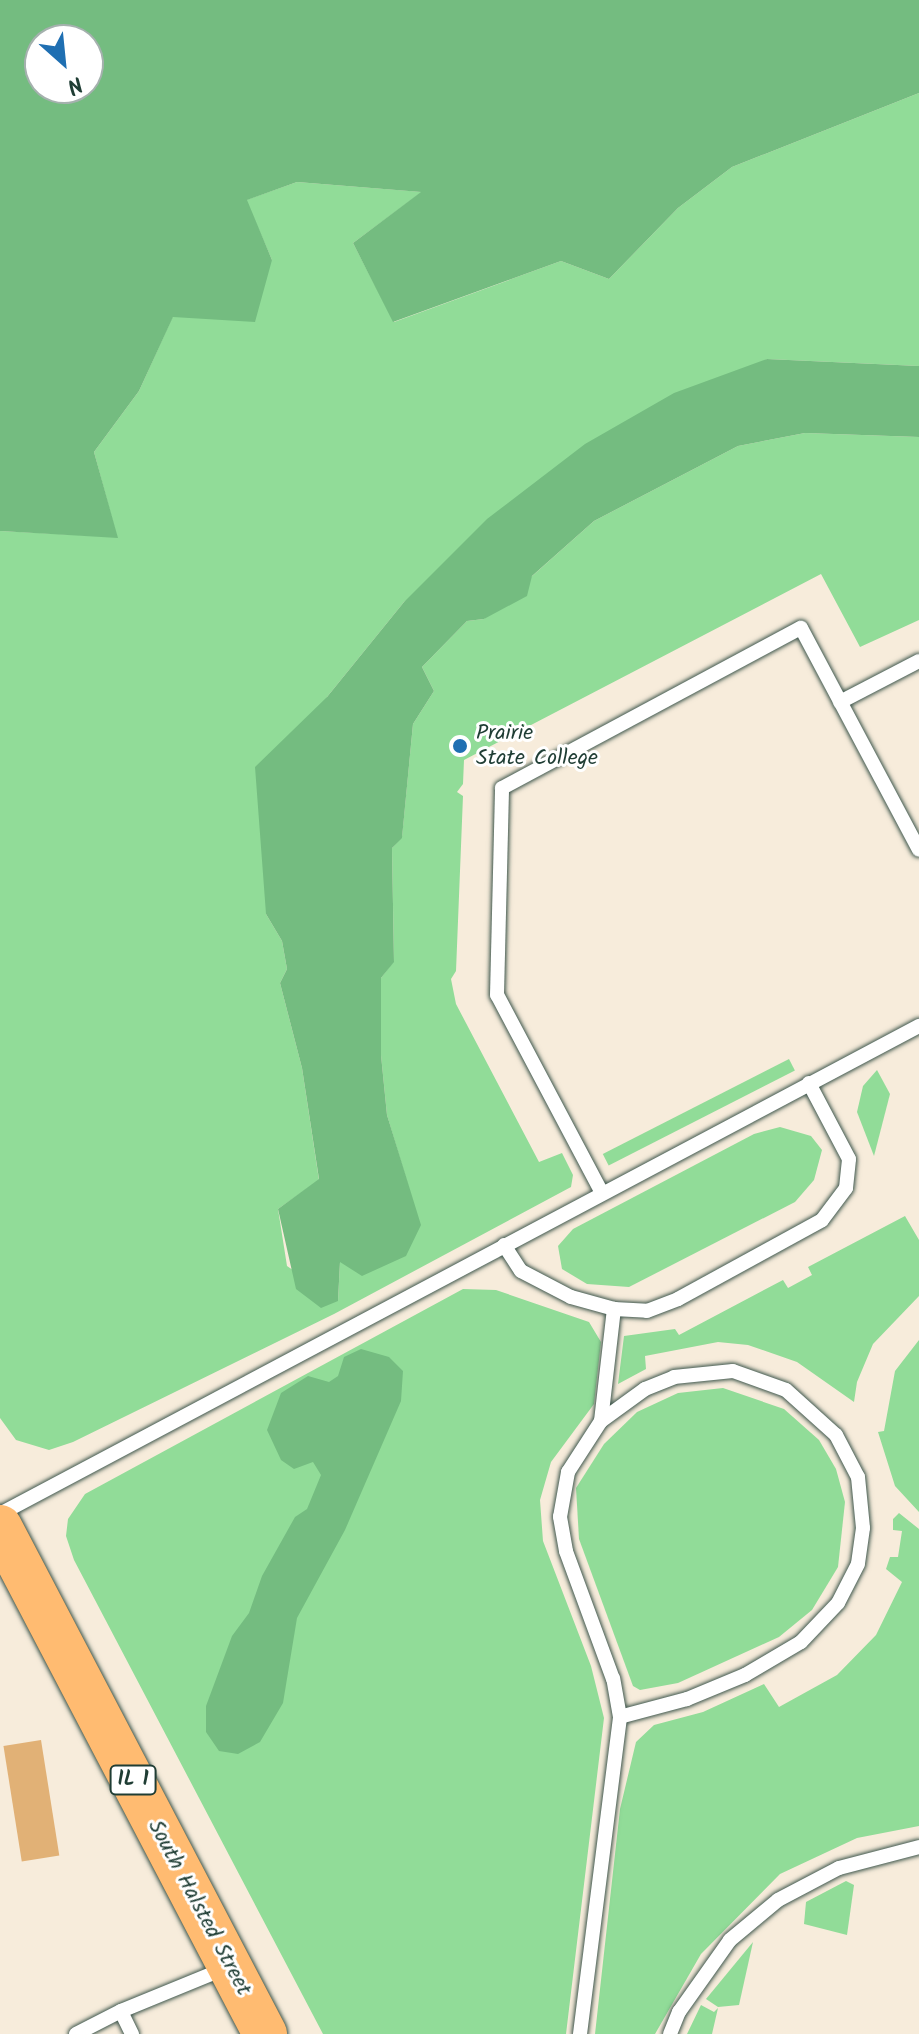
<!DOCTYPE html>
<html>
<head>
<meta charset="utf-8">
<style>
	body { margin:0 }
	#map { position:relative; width:919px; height:2034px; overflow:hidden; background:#f7ecdb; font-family:Kalam,sans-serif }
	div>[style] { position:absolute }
	.green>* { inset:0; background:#91dc98; transform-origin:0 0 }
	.forest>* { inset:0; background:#74bc80 }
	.building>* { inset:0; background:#e1b176; transform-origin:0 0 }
	.roads { filter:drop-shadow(0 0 2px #3f574d) drop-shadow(0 0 2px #3f574d) }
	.service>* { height:14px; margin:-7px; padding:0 7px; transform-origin:7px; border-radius:7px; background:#fff }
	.primary>* { height:44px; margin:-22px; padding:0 22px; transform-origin:22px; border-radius:22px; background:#ffbb71 }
	.dots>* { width:22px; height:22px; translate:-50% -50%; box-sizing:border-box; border:4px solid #fff; border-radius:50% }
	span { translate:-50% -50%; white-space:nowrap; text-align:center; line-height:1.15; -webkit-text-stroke:6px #fff; paint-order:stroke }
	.shield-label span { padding:2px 6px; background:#fff; border:2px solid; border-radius:6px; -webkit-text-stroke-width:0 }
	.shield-label { font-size:20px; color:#1f3d34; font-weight:700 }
	.poi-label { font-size:22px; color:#1f3d34 }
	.left { translate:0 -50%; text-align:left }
	.street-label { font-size:22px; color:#1f3d34 }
	.north { position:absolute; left:24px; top:24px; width:80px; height:80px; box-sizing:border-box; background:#fff; border:2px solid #a5b1ae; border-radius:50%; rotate:153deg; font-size:22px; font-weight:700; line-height:32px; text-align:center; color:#1f3d34 }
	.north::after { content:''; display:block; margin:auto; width:28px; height:36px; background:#1f6fb2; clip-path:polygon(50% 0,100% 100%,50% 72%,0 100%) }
</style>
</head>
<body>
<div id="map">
	<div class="green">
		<div style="clip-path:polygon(919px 93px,919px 366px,767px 359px,404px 602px,327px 697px,266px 914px,282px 941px,287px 969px,280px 983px,302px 1068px,319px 1180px,278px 1209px,287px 1266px,338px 1301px,340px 1262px,420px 1225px,387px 1115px,381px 1055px,381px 978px,394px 961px,392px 848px,402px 837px,413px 724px,434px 691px,422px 667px,467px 621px,484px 619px,594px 521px,738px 446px,805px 433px,919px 437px,919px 620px,860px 647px,821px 574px,464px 760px,463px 784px,457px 792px,463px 796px,456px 971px,451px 979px,456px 1004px,539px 1162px,562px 1153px,573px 1175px,571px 1187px,334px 1314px,73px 1442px,49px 1450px,16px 1440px,0 1418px,0 531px,117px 537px,94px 452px,139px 391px,173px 316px,272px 260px,246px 200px,297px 182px,422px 192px,353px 243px,394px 322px,561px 261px,609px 279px,678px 208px,732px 167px)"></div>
		<div style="left:789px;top:1059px;width:13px;height:209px;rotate:63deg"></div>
		<div style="clip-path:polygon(877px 1070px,890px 1094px,874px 1156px,857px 1112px,863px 1086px)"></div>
		<div style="clip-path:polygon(780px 1127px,811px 1136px,822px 1150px,814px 1180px,795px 1202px,629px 1287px,587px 1284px,562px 1269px,558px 1246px,573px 1229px,754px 1134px)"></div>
		<div style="clip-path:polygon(905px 1216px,919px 1240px,919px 1296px,873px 1344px,857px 1382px,854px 1402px,797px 1362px,748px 1345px,718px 1342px,645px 1356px,646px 1369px,618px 1384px,624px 1336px,675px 1329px,679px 1335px,783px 1280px,788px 1288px,812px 1275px,808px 1267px)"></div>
		<div style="clip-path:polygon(463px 1289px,496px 1290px,589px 1322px,601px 1342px,594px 1404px,551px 1462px,540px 1500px,543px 1541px,591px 1666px,604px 1718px,566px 2034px,323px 2034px,74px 1560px,66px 1536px,68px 1519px,85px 1494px)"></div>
		<div style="clip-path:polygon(919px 1340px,919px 1512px,895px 1486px,878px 1432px,884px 1431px,895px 1371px)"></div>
		<div style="clip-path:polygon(723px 1388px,784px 1409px,819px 1440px,836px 1469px,845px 1502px,838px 1567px,812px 1610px,779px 1637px,678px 1683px,640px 1690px,633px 1686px,579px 1539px,576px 1488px,604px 1444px,637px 1412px,678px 1393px)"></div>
		<div style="clip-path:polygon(899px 1513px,919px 1529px,919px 1826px,857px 1838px,780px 1874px,701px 1954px,655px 2034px,595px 2034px,620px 1809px,636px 1742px,654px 1725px,703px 1712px,764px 1684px,779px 1707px,837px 1675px,876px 1635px,902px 1582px,886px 1569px,890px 1557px,898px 1557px,902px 1531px,893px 1530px,893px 1519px)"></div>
		<div style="clip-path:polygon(846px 1881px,854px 1885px,847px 1935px,804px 1924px,806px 1902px)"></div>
		<div style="clip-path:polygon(753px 1942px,739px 2005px,718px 2007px,706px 1999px)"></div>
		<div style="clip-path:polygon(701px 2005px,714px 2012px,718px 2008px,712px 2034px,687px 2034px)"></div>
	</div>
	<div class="forest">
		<div style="clip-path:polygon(evenodd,0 0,919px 0,919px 93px,732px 167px,678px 208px,609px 279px,561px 261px,393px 322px,353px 243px,421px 192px,297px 182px,247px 200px,272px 260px,255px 322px,173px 317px,139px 391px,94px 452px,118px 538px,0 531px,0 0,88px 40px,88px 88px,40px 88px,40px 40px,88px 40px)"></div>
		<div style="clip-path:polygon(767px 359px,919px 366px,919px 437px,805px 433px,738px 446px,594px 521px,532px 576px,527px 596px,484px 619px,467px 621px,422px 667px,434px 691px,413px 724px,402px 838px,392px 848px,394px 962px,381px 978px,381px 1055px,387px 1115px,421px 1225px,406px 1256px,362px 1276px,340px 1262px,338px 1301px,321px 1308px,296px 1289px,278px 1209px,319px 1179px,302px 1068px,280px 983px,287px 969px,282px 941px,266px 914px,255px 767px,327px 697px,404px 602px,487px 519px,585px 444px,674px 393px)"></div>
		<div style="clip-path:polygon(361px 1349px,389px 1357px,403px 1371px,401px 1401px,345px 1530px,297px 1618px,283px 1703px,260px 1742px,238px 1754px,219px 1751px,206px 1732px,206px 1706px,232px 1636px,249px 1613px,262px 1576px,295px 1517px,307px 1509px,321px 1475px,313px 1462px,294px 1469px,281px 1460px,267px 1430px,281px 1393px,308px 1376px,329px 1382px,338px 1376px,344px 1357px)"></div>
	</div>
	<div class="building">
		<div style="left:41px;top:1740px;width:117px;height:38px;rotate:81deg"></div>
	</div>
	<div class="roads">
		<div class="service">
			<div style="left:840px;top:702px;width:89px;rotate:-27.4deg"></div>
			<div style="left:602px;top:1193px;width:224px;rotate:-117.9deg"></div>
			<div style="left:497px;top:995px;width:207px;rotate:-88.6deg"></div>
			<div style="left:502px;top:788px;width:339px;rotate:-28.2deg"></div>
			<div style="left:801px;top:628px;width:251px;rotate:62deg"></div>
			<div style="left:504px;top:1245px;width:31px;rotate:57deg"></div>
			<div style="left:521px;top:1271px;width:56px;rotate:27.5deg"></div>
			<div style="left:571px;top:1297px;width:45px;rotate:15.6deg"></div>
			<div style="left:614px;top:1309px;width:33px;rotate:3deg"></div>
			<div style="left:647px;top:1311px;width:33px;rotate:-21deg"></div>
			<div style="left:678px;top:1299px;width:164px;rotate:-28.7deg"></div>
			<div style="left:822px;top:1220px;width:40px;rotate:-53deg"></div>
			<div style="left:846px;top:1188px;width:29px;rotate:-84deg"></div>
			<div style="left:849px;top:1159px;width:86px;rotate:-117.8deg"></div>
			<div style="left:601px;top:1421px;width:113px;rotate:-83.4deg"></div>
			<div style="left:0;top:1514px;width:1041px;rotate:-27.97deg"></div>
			<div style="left:76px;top:2034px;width:51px;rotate:-27.1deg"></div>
			<div style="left:132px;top:2034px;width:25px;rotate:-116deg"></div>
			<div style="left:121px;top:2011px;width:113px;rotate:-22.3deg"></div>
			<div style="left:580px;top:2034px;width:320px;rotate:-82.8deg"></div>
			<div style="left:620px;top:1717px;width:39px;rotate:-100deg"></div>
			<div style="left:613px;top:1679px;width:136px;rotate:-110.2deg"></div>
			<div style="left:566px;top:1551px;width:35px;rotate:-100deg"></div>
			<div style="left:560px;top:1517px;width:46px;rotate:-79.9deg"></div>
			<div style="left:568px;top:1472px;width:61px;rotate:-57.1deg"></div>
			<div style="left:601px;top:1421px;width:54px;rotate:-36deg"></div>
			<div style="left:645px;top:1389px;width:31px;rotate:-22deg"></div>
			<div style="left:674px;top:1377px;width:59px;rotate:-5.8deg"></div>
			<div style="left:733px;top:1371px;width:56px;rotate:19.7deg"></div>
			<div style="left:786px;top:1390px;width:67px;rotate:42deg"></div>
			<div style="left:836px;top:1435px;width:47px;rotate:62.4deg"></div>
			<div style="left:858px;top:1477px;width:51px;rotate:84.4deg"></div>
			<div style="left:863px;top:1528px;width:36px;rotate:98deg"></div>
			<div style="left:858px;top:1564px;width:44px;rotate:117.1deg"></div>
			<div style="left:838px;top:1603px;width:54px;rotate:133.5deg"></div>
			<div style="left:801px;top:1642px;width:65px;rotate:149.5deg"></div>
			<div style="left:745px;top:1675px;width:63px;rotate:157.5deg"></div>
			<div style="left:687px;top:1699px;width:69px;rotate:165deg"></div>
			<div style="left:670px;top:2034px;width:24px;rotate:-68deg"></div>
			<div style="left:679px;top:2012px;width:88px;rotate:-54.7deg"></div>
			<div style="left:730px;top:1940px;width:62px;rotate:-39.8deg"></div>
			<div style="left:778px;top:1900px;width:69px;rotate:-27.7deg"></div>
			<div style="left:839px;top:1868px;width:83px;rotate:-14.7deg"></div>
		</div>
		<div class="primary">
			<div style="left:0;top:1527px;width:572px;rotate:62.4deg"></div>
		</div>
	</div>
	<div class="dots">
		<div style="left:460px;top:746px;background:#1f6fb2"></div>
	</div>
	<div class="shield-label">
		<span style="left:133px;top:1780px">IL 1</span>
	</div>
	<div class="poi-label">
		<span class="left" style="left:476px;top:746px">Prairie<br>State College</span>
	</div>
	<div class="street-label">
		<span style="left:199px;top:1908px;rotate:62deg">South Halsted Street</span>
	</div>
	<div class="north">N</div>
</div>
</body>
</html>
